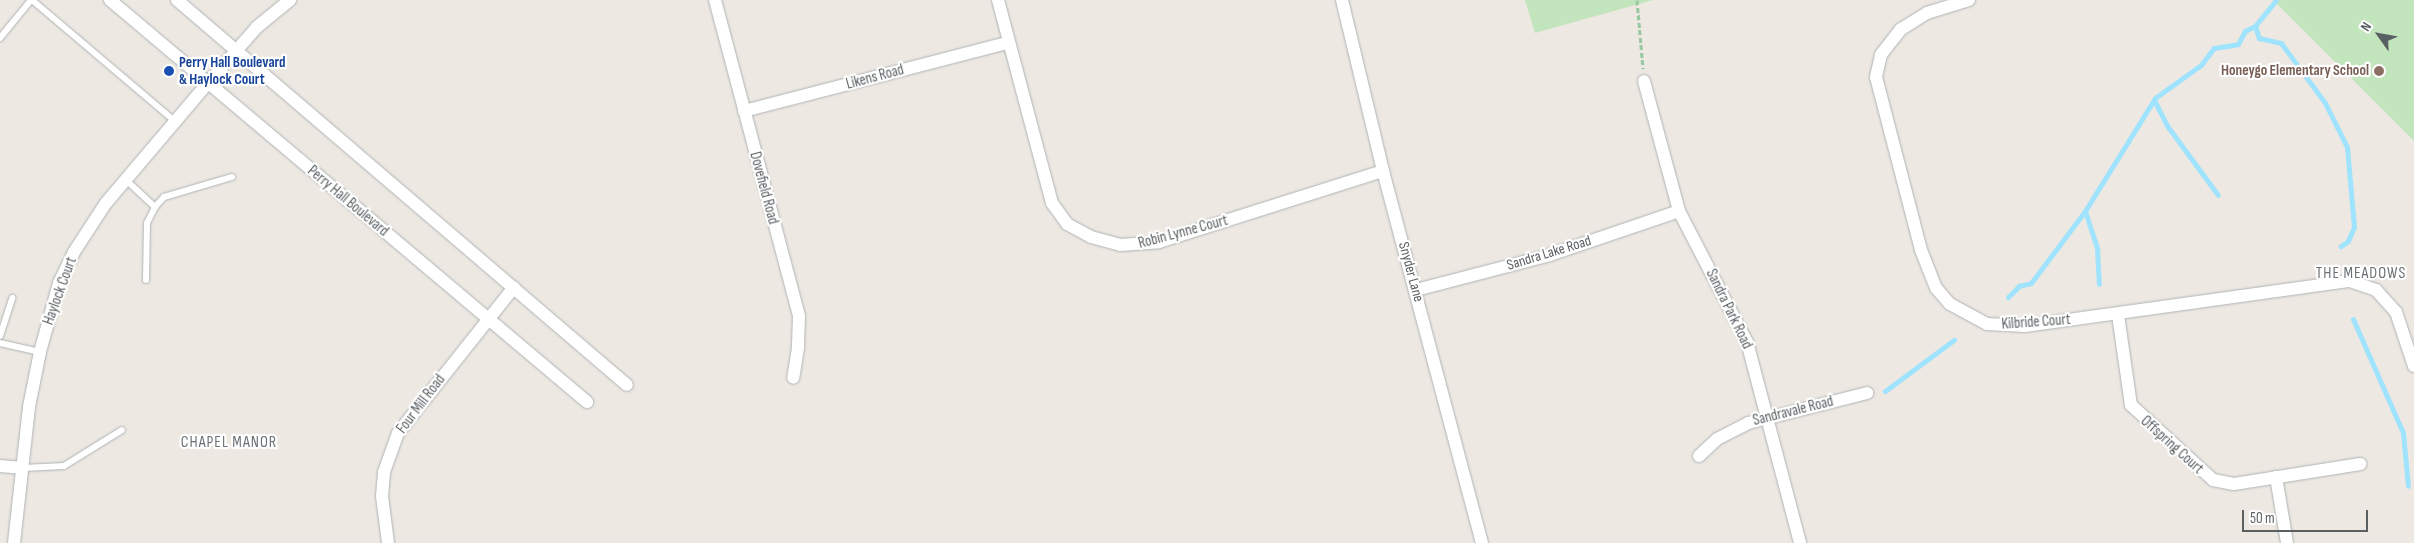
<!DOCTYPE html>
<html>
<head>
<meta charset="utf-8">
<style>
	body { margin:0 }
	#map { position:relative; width:2414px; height:543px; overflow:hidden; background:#ede8e1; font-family:"Sofia Sans Condensed",sans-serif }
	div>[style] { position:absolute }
	.green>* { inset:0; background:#c3e5bd }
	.stream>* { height:5px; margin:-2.5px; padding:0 2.5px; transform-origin:2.5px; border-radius:2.5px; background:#a0e3fe }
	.path>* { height:3px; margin-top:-1.5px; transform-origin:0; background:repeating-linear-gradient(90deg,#98c89f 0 5px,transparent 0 7.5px) }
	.roads { filter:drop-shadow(0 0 1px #afb3b7) drop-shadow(0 0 1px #afb3b7) }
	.service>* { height:6px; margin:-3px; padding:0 3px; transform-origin:3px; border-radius:3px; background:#fff }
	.minor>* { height:12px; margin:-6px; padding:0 6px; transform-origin:6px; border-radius:6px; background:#fff }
	.dots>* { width:14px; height:14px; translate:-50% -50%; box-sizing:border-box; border:2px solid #fff; border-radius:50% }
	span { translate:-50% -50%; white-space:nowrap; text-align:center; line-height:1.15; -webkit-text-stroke:4.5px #fff; paint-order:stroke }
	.transit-label { font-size:15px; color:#164399; font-weight:700 }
	.left { translate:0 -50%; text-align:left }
	.education-label { font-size:15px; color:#785e54; font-weight:700 }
	.right { translate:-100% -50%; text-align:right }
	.street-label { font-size:15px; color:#5a5f62 }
	.neighbourhood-label { font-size:16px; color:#6b7174; letter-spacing:1px }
	.north { position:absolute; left:2354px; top:10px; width:50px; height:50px; -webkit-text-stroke:4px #fff; paint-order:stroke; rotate:302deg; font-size:14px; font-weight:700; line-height:20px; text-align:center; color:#5a5f62 }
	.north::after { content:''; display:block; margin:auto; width:18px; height:22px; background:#5a5f62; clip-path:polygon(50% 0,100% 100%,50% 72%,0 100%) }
	.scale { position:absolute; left:2242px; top:510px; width:126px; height:22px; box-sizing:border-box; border:2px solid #5a5f62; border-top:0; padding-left:6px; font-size:15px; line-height:18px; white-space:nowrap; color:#5a5f62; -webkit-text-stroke:4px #fff; paint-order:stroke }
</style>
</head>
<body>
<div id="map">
	<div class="green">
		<div style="clip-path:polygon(1525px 0,1653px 0,1535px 33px)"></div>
		<div style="clip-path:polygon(2273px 0,2414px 0,2414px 141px)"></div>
	</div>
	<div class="stream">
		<div style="left:2255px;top:26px;width:13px;rotate:72deg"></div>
		<div style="left:2259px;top:38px;width:23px;rotate:13deg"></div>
		<div style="left:2281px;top:43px;width:74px;rotate:53.7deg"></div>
		<div style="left:2325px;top:103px;width:49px;rotate:63.4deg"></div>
		<div style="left:2347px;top:147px;width:80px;rotate:85deg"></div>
		<div style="left:2354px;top:227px;width:15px;rotate:113deg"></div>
		<div style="left:2348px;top:241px;width:9px;rotate:144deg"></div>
		<div style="left:2154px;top:100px;width:30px;rotate:63deg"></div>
		<div style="left:2168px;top:127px;width:84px;rotate:53.7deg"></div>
		<div style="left:2085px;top:211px;width:39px;rotate:72deg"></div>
		<div style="left:2097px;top:248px;width:36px;rotate:87deg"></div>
		<div style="left:2008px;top:297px;width:16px;rotate:-45deg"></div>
		<div style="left:2019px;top:286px;width:12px;rotate:-14deg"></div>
		<div style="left:2031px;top:283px;width:90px;rotate:-53.1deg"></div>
		<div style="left:2085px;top:211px;width:133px;rotate:-58.2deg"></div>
		<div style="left:2155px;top:98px;width:57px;rotate:-35.7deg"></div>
		<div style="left:2201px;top:65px;width:21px;rotate:-53deg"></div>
		<div style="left:2214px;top:48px;width:24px;rotate:-9deg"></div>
		<div style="left:2238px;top:44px;width:15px;rotate:-62deg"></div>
		<div style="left:2245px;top:31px;width:11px;rotate:-27deg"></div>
		<div style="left:2255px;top:26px;width:33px;rotate:-51deg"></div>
		<div style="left:2353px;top:319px;width:124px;rotate:66.3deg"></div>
		<div style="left:2403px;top:433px;width:53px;rotate:84.6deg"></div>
		<div style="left:1885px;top:391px;width:86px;rotate:-36.5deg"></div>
	</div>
	<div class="path">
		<div style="left:1637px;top:0;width:69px;rotate:85deg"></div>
	</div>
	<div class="roads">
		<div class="service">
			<div style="left:32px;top:0;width:189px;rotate:40.3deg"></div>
			<div style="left:0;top:38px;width:49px;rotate:-50.8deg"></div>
			<div style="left:126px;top:180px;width:40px;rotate:43deg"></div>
			<div style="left:146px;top:280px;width:57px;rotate:-89deg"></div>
			<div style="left:147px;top:223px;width:18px;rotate:-63deg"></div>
			<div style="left:155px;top:207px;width:13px;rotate:-48deg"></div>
			<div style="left:164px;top:197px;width:71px;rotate:-16.4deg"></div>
			<div style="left:0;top:336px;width:40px;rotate:-72deg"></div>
			<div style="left:0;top:343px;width:41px;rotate:12.7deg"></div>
			<div style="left:23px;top:468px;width:41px;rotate:-2.8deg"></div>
			<div style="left:64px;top:466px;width:68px;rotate:-31.8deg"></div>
		</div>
		<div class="minor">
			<div style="left:110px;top:0;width:624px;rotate:40.12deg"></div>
			<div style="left:177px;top:0;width:592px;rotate:40.55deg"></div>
			<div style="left:715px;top:0;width:327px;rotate:75.1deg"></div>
			<div style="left:799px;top:316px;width:32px;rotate:92deg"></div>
			<div style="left:798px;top:348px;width:30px;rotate:99deg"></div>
			<div style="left:998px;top:0;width:210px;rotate:75.1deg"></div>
			<div style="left:1052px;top:203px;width:26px;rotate:54deg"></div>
			<div style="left:1067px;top:224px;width:27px;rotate:28deg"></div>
			<div style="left:1091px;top:237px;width:30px;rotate:15deg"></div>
			<div style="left:1120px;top:245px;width:39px;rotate:-4deg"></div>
			<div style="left:1159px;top:242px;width:235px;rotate:-17.6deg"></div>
			<div style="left:1342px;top:0;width:176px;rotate:76.5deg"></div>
			<div style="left:1383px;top:171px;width:385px;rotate:75.1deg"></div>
			<div style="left:1969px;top:0;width:44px;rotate:162.8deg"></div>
			<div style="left:1927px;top:13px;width:31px;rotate:148deg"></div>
			<div style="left:1901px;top:29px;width:33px;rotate:128deg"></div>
			<div style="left:1881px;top:55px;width:23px;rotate:103deg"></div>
			<div style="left:1876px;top:77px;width:179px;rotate:75.4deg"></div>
			<div style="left:1921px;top:250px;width:41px;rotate:68.5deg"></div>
			<div style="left:1936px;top:288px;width:21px;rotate:49deg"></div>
			<div style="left:1950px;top:304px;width:42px;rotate:28.4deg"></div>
			<div style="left:1987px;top:324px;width:38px;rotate:3deg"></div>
			<div style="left:2025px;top:326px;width:328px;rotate:-7.9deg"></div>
			<div style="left:2350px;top:281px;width:28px;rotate:19deg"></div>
			<div style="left:2376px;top:290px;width:30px;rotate:48deg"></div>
			<div style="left:2396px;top:312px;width:57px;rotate:71.6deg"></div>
			<div style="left:1644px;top:81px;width:135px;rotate:74.9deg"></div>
			<div style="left:1679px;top:211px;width:148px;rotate:62.6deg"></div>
			<div style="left:1747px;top:342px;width:208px;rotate:75.2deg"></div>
			<div style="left:744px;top:111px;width:272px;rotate:-14.5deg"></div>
			<div style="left:1416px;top:290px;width:138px;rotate:-14.6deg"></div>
			<div style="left:1550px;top:255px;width:136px;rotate:-18.8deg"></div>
			<div style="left:2118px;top:315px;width:91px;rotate:81.8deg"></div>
			<div style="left:2131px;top:405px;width:111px;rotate:42.4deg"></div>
			<div style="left:2213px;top:480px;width:21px;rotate:11deg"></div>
			<div style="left:2234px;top:484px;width:128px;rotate:-9deg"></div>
			<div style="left:1699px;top:456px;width:25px;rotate:-43deg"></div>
			<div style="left:1717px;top:439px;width:35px;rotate:-27deg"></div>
			<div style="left:1748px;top:423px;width:123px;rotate:-14.1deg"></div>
			<div style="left:0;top:466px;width:23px;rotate:5deg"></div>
			<div style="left:2276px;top:477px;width:67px;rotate:80.5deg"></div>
			<div style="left:14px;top:543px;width:137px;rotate:-83.7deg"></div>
			<div style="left:29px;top:407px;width:56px;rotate:-78.7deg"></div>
			<div style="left:40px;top:352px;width:72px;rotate:-74.6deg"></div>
			<div style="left:59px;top:283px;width:34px;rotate:-64deg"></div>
			<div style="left:74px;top:252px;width:59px;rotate:-56.9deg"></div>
			<div style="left:106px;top:203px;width:156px;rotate:-49.7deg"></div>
			<div style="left:207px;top:84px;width:76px;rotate:-48.7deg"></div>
			<div style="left:257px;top:27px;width:43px;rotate:-39.3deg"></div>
			<div style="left:388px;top:543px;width:47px;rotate:-97.3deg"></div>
			<div style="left:382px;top:496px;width:24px;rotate:-85deg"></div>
			<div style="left:384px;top:472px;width:41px;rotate:-70.3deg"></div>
			<div style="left:398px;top:433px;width:186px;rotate:-51.5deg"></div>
		</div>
	</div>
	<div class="dots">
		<div style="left:169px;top:71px;background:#1a4fb4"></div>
		<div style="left:2379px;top:71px;background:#8d6e63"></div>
	</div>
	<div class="transit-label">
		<span class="left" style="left:179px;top:71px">Perry Hall Boulevard<br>&amp; Haylock Court</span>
	</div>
	<div class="education-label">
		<span class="right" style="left:2369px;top:71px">Honeygo Elementary School</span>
	</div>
	<div class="street-label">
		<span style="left:875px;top:77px;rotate:-15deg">Likens Road</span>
		<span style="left:764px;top:188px;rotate:75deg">Dovefield Road</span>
		<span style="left:348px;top:201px;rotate:40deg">Perry Hall Boulevard</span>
		<span style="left:1183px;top:232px;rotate:-15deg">Robin Lynne Court</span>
		<span style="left:1549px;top:253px;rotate:-17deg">Sandra Lake Road</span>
		<span style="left:1411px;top:272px;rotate:75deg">Snyder Lane</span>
		<span style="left:60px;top:291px;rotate:-70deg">Haylock Court</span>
		<span style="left:1729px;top:309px;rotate:64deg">Sandra Park Road</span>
		<span style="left:2036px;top:322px;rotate:-4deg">Kilbride Court</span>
		<span style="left:421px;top:404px;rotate:-53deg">Four Mill Road</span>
		<span style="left:1793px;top:411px;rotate:-14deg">Sandravale Road</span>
		<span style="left:2172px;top:445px;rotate:42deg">Offspring Court</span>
	</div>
	<div class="neighbourhood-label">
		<span style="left:2361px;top:274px">THE MEADOWS</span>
		<span style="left:229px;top:443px">CHAPEL MANOR</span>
	</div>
	<div class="north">N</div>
	<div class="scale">50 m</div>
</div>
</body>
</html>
